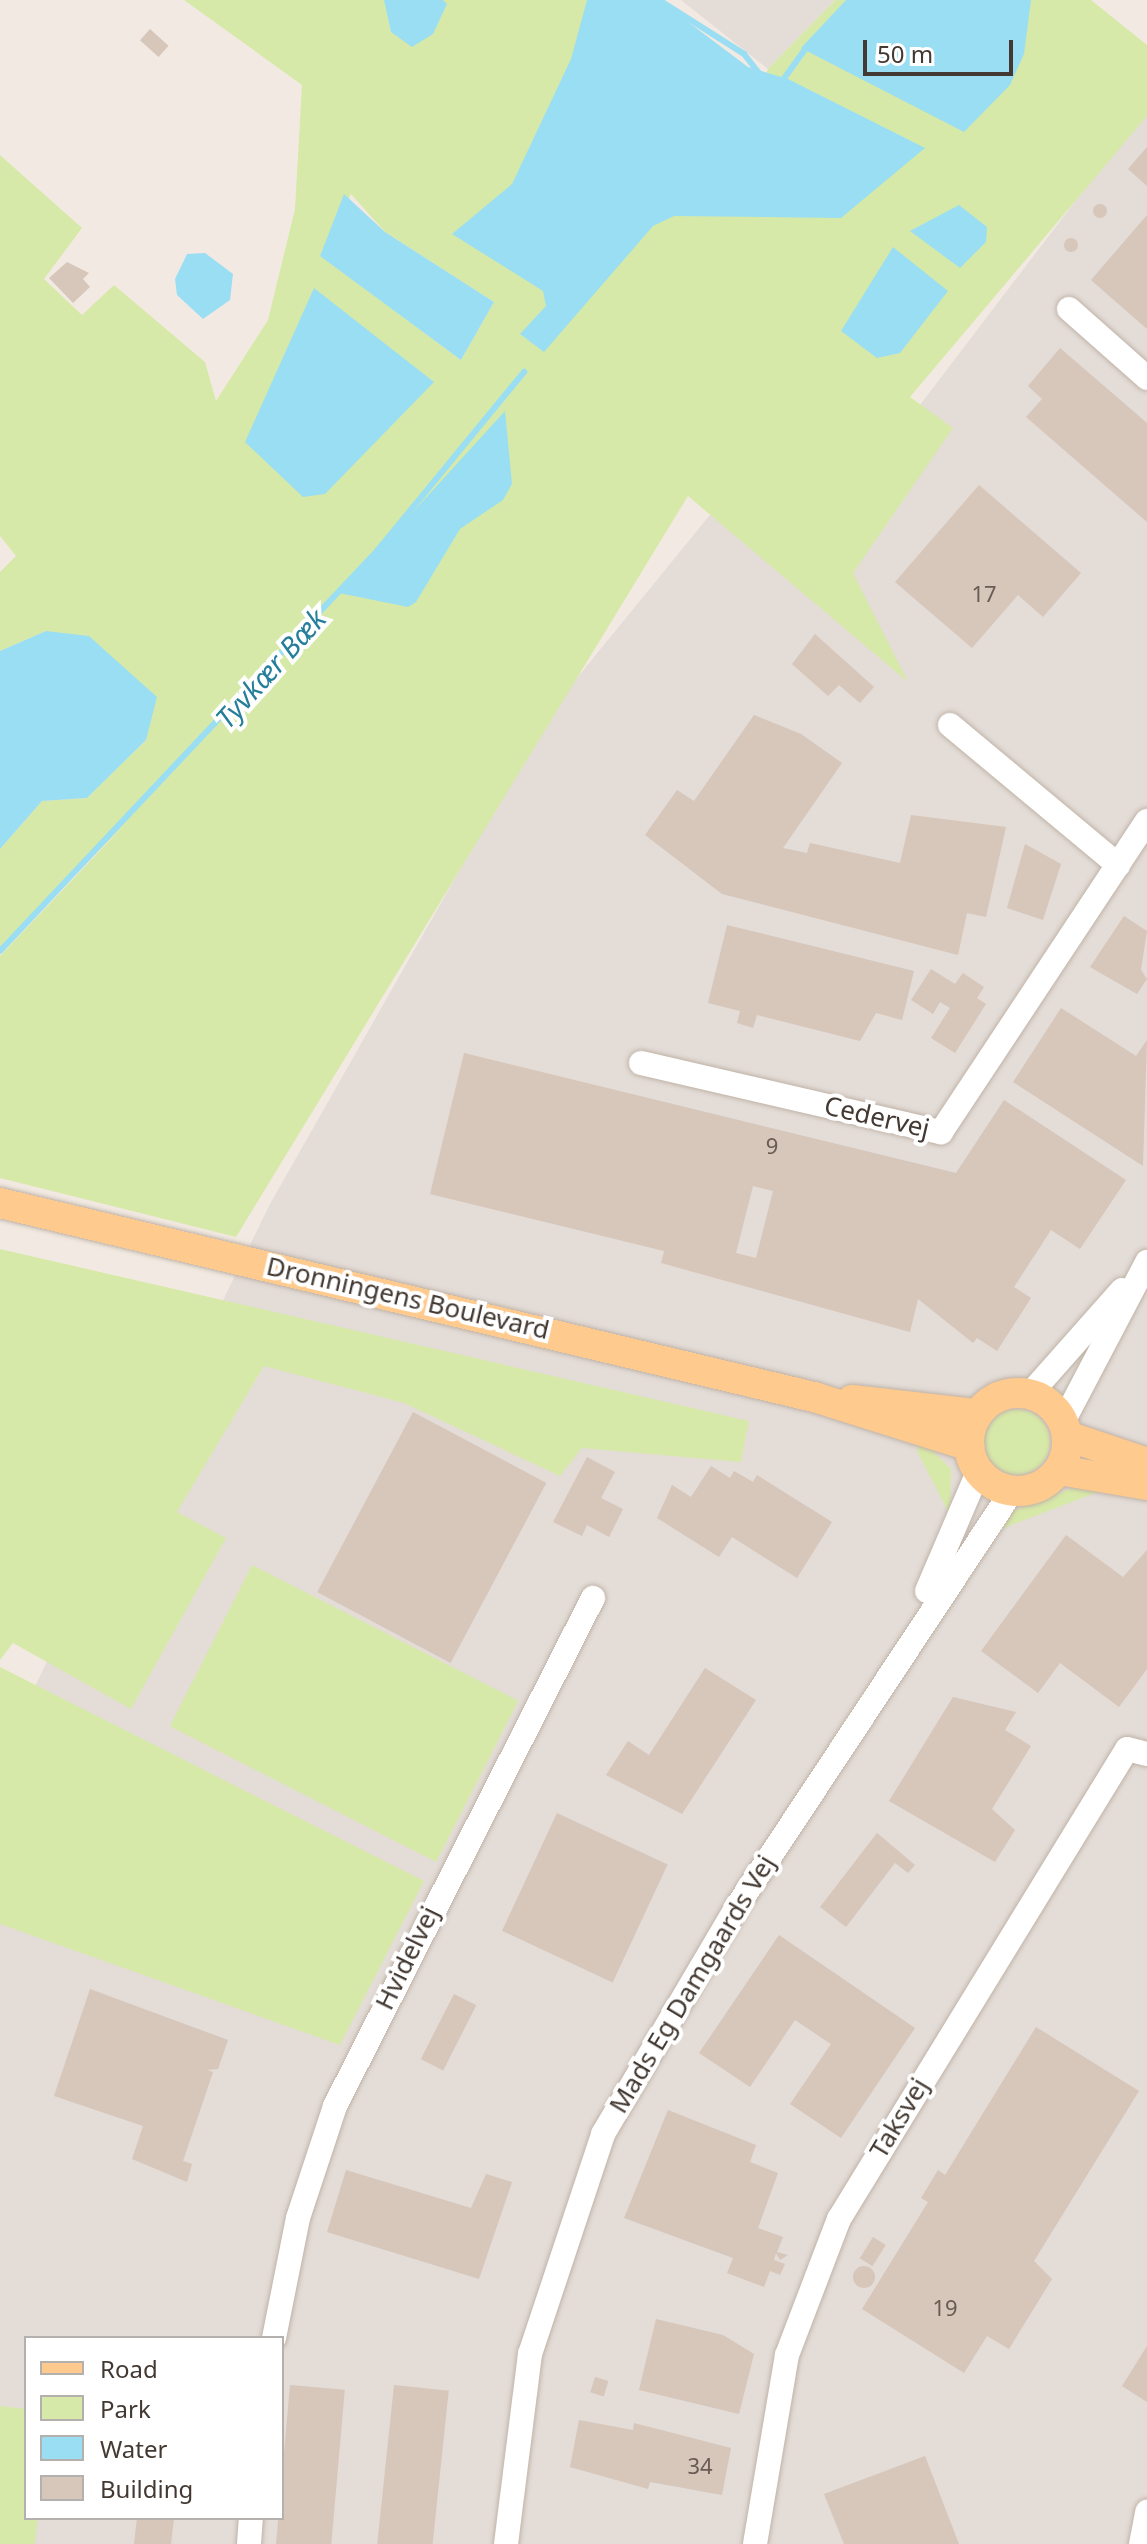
<!DOCTYPE html>
<html>
<head>
<meta charset="utf-8">
<style>
	body { margin:0 }
	#map { position:relative; width:1147px; height:2544px; overflow:hidden; background:#f2eae2; font-family:"Noto Sans",sans-serif }
	div>[style] { position:absolute }
	.industrial>* { inset:0; background:#e3dcd7 }
	.green>* { inset:0; background:#d7e9a8; transform-origin:0 0 }
	.round { border-radius:50% }
	.water>* { inset:0; background:#9adef3 }
	.stream>* { height:6px; margin:-3px; padding:0 3px; transform-origin:3px; border-radius:3px; background:#9adef3 }
	.building>* { inset:0; background:#d7c6ba; transform-origin:0 0 }
	.roads { filter:drop-shadow(0 0 2px #c0b3a7) drop-shadow(0 0 2px #c0b3a7) }
	.minor>* { height:24px; margin:-12px; padding:0 12px; transform-origin:12px; border-radius:12px; background:#fff }
	.major>* { height:30px; margin:-15px; padding:0 15px; transform-origin:15px; border-radius:15px; background:#ffca8d }
	.major>.ring { margin:-15px; padding:0; box-sizing:content-box; background:none; border:30px solid #ffca8d; border-radius:50% }
	span { translate:-50% -50%; white-space:nowrap; text-align:center; line-height:1.15; -webkit-text-stroke:8px #fff; paint-order:stroke }
	.number-label { font-size:22px; color:#685c54 }
	.number-label span { -webkit-text-stroke-width:0 }
	.street-label { font-size:26px; color:#433932 }
	.water-label { font-size:28px; color:#257e9a; font-style:italic }
	.legend { position:absolute; left:24px; top:2336px; width:260px; height:184px; box-sizing:border-box; background:#fff; border:2px solid #b4b0ad; margin:0; padding:10px 14px; list-style:none; font-size:24px; color:#433932 }
	.legend li { display:flex; align-items:center; gap:16px; height:40px }
	.legend b { width:40px; border:2px solid #b4b0ad }
	.scale { position:absolute; left:863px; top:40px; width:150px; height:36px; box-sizing:border-box; border:4px solid #433932; border-top:0; padding-left:10px; font-size:24px; line-height:28px; white-space:nowrap; color:#433932; -webkit-text-stroke:6px #fff; paint-order:stroke }
</style>
</head>
<body>
<div id="map">
	<div class="industrial">
		<div style="clip-path:polygon(681px 0,835px 0,768px 69px)"></div>
		<div style="clip-path:polygon(evenodd,1147px 107px,1147px 2544px,0 2544px,0 1758px,270px 1204px,550px 711px,829px 369px,904px 426px,1147px 107px,26px 2338px,282px 2338px,282px 2518px,26px 2518px,26px 2338px)"></div>
	</div>
	<div class="green">
		<div style="clip-path:polygon(evenodd,184px 0,385px 0,391px 32px,443px 0,644px 0,761px 87px,768px 69px,835px 0,1091px 0,1147px 45px,1147px 116px,910px 397px,953px 428px,853px 573px,908px 682px,688px 496px,236px 1237px,0 1178px,0 956px,130px 819px,0 951px,0 849px,42px 801px,87px 798px,146px 740px,46px 631px,0 651px,0 572px,16px 556px,0 536px,0 155px,82px 228px,44px 279px,82px 315px,114px 285px,205px 362px,216px 401px,268px 320px,295px 209px,302px 85px,184px 0,351px 194px,385px 232px,494px 302px,461px 360px,321px 256px,351px 194px)"></div>
		<div style="clip-path:polygon(0 1249px,749px 1421px,741px 1462px,582px 1448px,560px 1476px,404px 1403px,264px 1366px,177px 1512px,226px 1538px,131px 1709px,13px 1643px,0 1660px)"></div>
		<div class="round" style="left:984px;top:1409px;width:66px;height:66px"></div>
		<div style="clip-path:polygon(921px 1440px,951px 1469px,950px 1515px,917px 1451px)"></div>
		<div style="clip-path:polygon(1080px 1485px,1103px 1490px,1001px 1529px,1011px 1512px)"></div>
		<div style="left:252px;top:1565px;width:299px;height:181px;rotate:27deg"></div>
		<div style="clip-path:polygon(0 1667px,424px 1881px,340px 2045px,0 1924px)"></div>
		<div style="clip-path:polygon(0 2406px,26px 2409px,26px 2518px,38px 2518px,35px 2544px,0 2544px)"></div>
	</div>
	<div class="water">
		<div style="clip-path:polygon(384px 0,443px 0,447px 4px,433px 34px,412px 47px,391px 32px)"></div>
		<div style="clip-path:polygon(587px 0,659px 0,748px 67px,788px 79px,925px 148px,841px 218px,674px 216px,653px 226px,544px 352px,520px 334px,546px 306px,543px 291px,452px 234px,512px 184px,571px 59px)"></div>
		<div style="clip-path:polygon(846px 0,1031px 0,1024px 54px,1010px 85px,964px 132px,801px 48px)"></div>
		<div style="clip-path:polygon(344px 194px,385px 232px,494px 302px,461px 360px,320px 256px)"></div>
		<div style="clip-path:polygon(959px 205px,987px 227px,986px 242px,960px 268px,910px 231px)"></div>
		<div style="clip-path:polygon(893px 247px,948px 291px,900px 353px,877px 358px,841px 331px)"></div>
		<div style="clip-path:polygon(205px 253px,233px 274px,230px 300px,203px 319px,177px 295px,175px 279px,187px 254px)"></div>
		<div style="clip-path:polygon(314px 288px,434px 382px,325px 494px,303px 497px,245px 442px)"></div>
		<div style="clip-path:polygon(505px 411px,512px 484px,503px 500px,460px 529px,416px 602px,408px 607px,339px 593px)"></div>
		<div style="clip-path:polygon(46px 631px,89px 636px,157px 697px,146px 740px,87px 798px,42px 801px,0 849px,0 651px)"></div>
	</div>
	<div class="stream">
		<div style="left:659px;top:0;width:101px;rotate:32.4deg"></div>
		<div style="left:744px;top:54px;width:28px;rotate:52deg"></div>
		<div style="left:780px;top:84px;width:49px;rotate:-54.1deg"></div>
		<div style="left:0;top:951px;width:550px;rotate:-46.7deg"></div>
		<div style="left:377px;top:551px;width:232px;rotate:-50.6deg"></div>
	</div>
	<div class="building">
		<div style="left:150px;top:29px;width:25px;height:15px;rotate:42deg"></div>
		<div style="clip-path:polygon(1147px 147px,1147px 186px,1128px 169px)"></div>
		<div class="round" style="left:1093px;top:204px;width:14px;height:14px"></div>
		<div style="clip-path:polygon(1147px 215px,1147px 329px,1091px 280px)"></div>
		<div class="round" style="left:1064px;top:238px;width:14px;height:14px"></div>
		<div style="clip-path:polygon(67px 262px,89px 273px,83px 279px,90px 287px,73px 303px,49px 278px)"></div>
		<div style="clip-path:polygon(1060px 348px,1147px 423px,1147px 522px,1026px 417px,1042px 399px,1028px 386px)"></div>
		<div style="clip-path:polygon(979px 485px,1081px 573px,1043px 617px,1018px 595px,972px 648px,895px 582px)"></div>
		<div style="clip-path:polygon(815px 634px,874px 687px,860px 703px,839px 685px,828px 696px,792px 664px)"></div>
		<div style="clip-path:polygon(754px 715px,801px 734px,842px 763px,783px 848px,807px 853px,810px 843px,900px 863px,911px 815px,1006px 827px,986px 917px,967px 913px,958px 955px,722px 894px,645px 835px,677px 790px,694px 801px)"></div>
		<div style="clip-path:polygon(1025px 844px,1061px 864px,1043px 920px,1007px 908px)"></div>
		<div style="clip-path:polygon(1124px 916px,1147px 931px,1141px 970px,1147px 979px,1137px 994px,1090px 967px)"></div>
		<div style="clip-path:polygon(727px 925px,914px 971px,902px 1020px,876px 1013px,860px 1041px,757px 1015px,753px 1028px,737px 1023px,740px 1011px,708px 1003px)"></div>
		<div style="clip-path:polygon(931px 969px,955px 984px,963px 973px,984px 987px,977px 998px,986px 1004px,955px 1053px,931px 1038px,950px 1008px,940px 1002px,933px 1014px,911px 1000px)"></div>
		<div style="clip-path:polygon(1061px 1008px,1136px 1056px,1147px 1040px,1143px 1166px,1013px 1082px)"></div>
		<div style="clip-path:polygon(evenodd,464px 1053px,956px 1173px,1004px 1100px,1126px 1180px,1080px 1249px,1051px 1230px,1014px 1287px,1031px 1298px,997px 1351px,977px 1338px,973px 1343px,918px 1299px,910px 1332px,661px 1263px,664px 1251px,430px 1194px,464px 1053px,753px 1186px,773px 1191px,756px 1258px,736px 1253px,753px 1186px)"></div>
		<div style="left:413px;top:1412px;width:151px;height:204px;rotate:28deg"></div>
		<div style="clip-path:polygon(587px 1457px,615px 1472px,601px 1498px,623px 1509px,609px 1537px,587px 1525px,582px 1536px,553px 1522px)"></div>
		<div style="clip-path:polygon(711px 1466px,730px 1478px,734px 1471px,753px 1482px,757px 1475px,832px 1522px,797px 1578px,732px 1537px,719px 1557px,657px 1518px,672px 1485px,691px 1497px)"></div>
		<div style="clip-path:polygon(1066px 1535px,1123px 1577px,1147px 1550px,1147px 1669px,1119px 1707px,1060px 1663px,1038px 1693px,981px 1651px)"></div>
		<div style="clip-path:polygon(705px 1668px,756px 1700px,682px 1814px,606px 1775px,628px 1741px,649px 1755px)"></div>
		<div style="clip-path:polygon(953px 1697px,1016px 1712px,1005px 1730px,1031px 1746px,992px 1809px,1015px 1830px,995px 1862px,889px 1801px)"></div>
		<div style="left:557px;top:1813px;width:122px;height:130px;rotate:25deg"></div>
		<div style="clip-path:polygon(877px 1833px,915px 1865px,908px 1873px,895px 1863px,846px 1927px,820px 1907px)"></div>
		<div style="clip-path:polygon(779px 1935px,915px 2028px,841px 2138px,790px 2104px,831px 2044px,795px 2020px,750px 2087px,699px 2053px)"></div>
		<div style="clip-path:polygon(90px 1989px,228px 2040px,218px 2069px,207px 2070px,213px 2072px,183px 2161px,192px 2164px,187px 2182px,132px 2159px,143px 2126px,54px 2096px)"></div>
		<div style="left:454px;top:1994px;width:25px;height:73px;rotate:27deg"></div>
		<div style="clip-path:polygon(1036px 2027px,1139px 2091px,1034px 2261px,1052px 2279px,1009px 2349px,987px 2336px,964px 2373px,862px 2309px,928px 2202px,921px 2198px,938px 2170px,945px 2175px)"></div>
		<div style="clip-path:polygon(668px 2110px,756px 2145px,750px 2162px,778px 2173px,758px 2228px,783px 2237px,777px 2252px,788px 2255px,780px 2260px,776px 2253px,774px 2260px,785px 2264px,780px 2275px,770px 2271px,764px 2287px,727px 2273px,733px 2258px,624px 2218px)"></div>
		<div style="clip-path:polygon(346px 2170px,471px 2208px,486px 2174px,512px 2182px,479px 2279px,327px 2232px)"></div>
		<div style="left:873px;top:2237px;width:15px;height:25px;rotate:32deg"></div>
		<div class="round" style="left:853px;top:2266px;width:22px;height:22px"></div>
		<div style="clip-path:polygon(656px 2319px,723px 2335px,754px 2354px,739px 2414px,639px 2390px)"></div>
		<div style="clip-path:polygon(1147px 2346px,1147px 2402px,1122px 2386px)"></div>
		<div style="left:595px;top:2377px;width:14px;height:16px;rotate:17deg"></div>
		<div style="left:290px;top:2385px;width:55px;height:160px;rotate:5deg"></div>
		<div style="left:394px;top:2385px;width:55px;height:160px;rotate:6deg"></div>
		<div style="clip-path:polygon(579px 2420px,633px 2430px,634px 2423px,731px 2448px,722px 2495px,650px 2482px,648px 2489px,570px 2467px)"></div>
		<div style="clip-path:polygon(925px 2456px,959px 2544px,844px 2544px,824px 2494px)"></div>
		<div style="clip-path:polygon(137px 2518px,174px 2518px,171px 2544px,134px 2544px)"></div>
	</div>
	<div class="roads">
		<div class="minor">
			<div style="left:1069px;top:309px;width:104px;rotate:41.5deg"></div>
			<div style="left:950px;top:725px;width:219px;rotate:39.8deg"></div>
			<div style="left:641px;top:1063px;width:308px;rotate:13deg"></div>
			<div style="left:941px;top:1132px;width:373px;rotate:-56.5deg"></div>
			<div style="left:1030px;top:1394px;width:139px;rotate:-48.5deg"></div>
			<div style="left:1063px;top:1422px;width:181px;rotate:-62.3deg"></div>
			<div style="left:927px;top:1591px;width:129px;rotate:-66.8deg"></div>
			<div style="left:274px;top:2338px;width:122px;rotate:-78.7deg"></div>
			<div style="left:298px;top:2218px;width:118px;rotate:-71.7deg"></div>
			<div style="left:335px;top:2106px;width:570px;rotate:-63.08deg"></div>
			<div style="left:249px;top:2544px;width:26px;rotate:-86deg"></div>
			<div style="left:506px;top:2544px;width:192px;rotate:-82.8deg"></div>
			<div style="left:530px;top:2354px;width:232px;rotate:-71.6deg"></div>
			<div style="left:603px;top:2134px;width:266px;rotate:-59.5deg"></div>
			<div style="left:738px;top:1905px;width:496px;rotate:-56.5deg"></div>
			<div style="left:755px;top:2544px;width:192px;rotate:-80.4deg"></div>
			<div style="left:787px;top:2355px;width:146px;rotate:-69.1deg"></div>
			<div style="left:839px;top:2219px;width:551px;rotate:-58.5deg"></div>
			<div style="left:1127px;top:1749px;width:21px;rotate:14deg"></div>
			<div style="left:1141px;top:2544px;width:33px;rotate:-79deg"></div>
		</div>
		<div class="major">
			<div style="left:0;top:1203px;width:837px;rotate:13.41deg"></div>
			<div style="left:814px;top:1397px;width:163px;rotate:17.5deg"></div>
			<div class="ring" style="left:969px;top:1393px;width:68px;height:68px"></div>
			<div style="left:852px;top:1400px;width:126px;rotate:6.4deg"></div>
			<div style="left:1067px;top:1436px;width:84px;rotate:18.6deg"></div>
			<div style="left:1059px;top:1470px;width:89px;rotate:9.7deg"></div>
		</div>
	</div>
	<div class="number-label">
		<span style="left:984px;top:594px">17</span>
		<span style="left:772px;top:1146px">9</span>
		<span style="left:945px;top:2308px">19</span>
		<span style="left:700px;top:2466px">34</span>
	</div>
	<div class="street-label">
		<span style="left:877px;top:1117px;rotate:13deg">Cedervej</span>
		<span style="left:408px;top:1298px;rotate:13deg">Dronningens Boulevard</span>
		<span style="left:407px;top:1958px;rotate:-64deg">Hvidelvej</span>
		<span style="left:692px;top:1984px;rotate:-59deg">Mads Eg Damgaards Vej</span>
		<span style="left:899px;top:2118px;rotate:-59deg">Taksvej</span>
	</div>
	<div class="water-label">
		<span style="left:270px;top:668px;rotate:-48deg">Tyvkær Bæk</span>
	</div>
	<ul class="legend">
	<li><b style="height:10px;background:#ffca8d"></b>Road</li>
	<li><b style="height:22px;background:#d7e9a8"></b>Park</li>
	<li><b style="height:22px;background:#9adef3"></b>Water</li>
	<li><b style="height:22px;background:#d7c6ba"></b>Building</li>
	</ul>
	<div class="scale">50 m</div>
</div>
</body>
</html>
